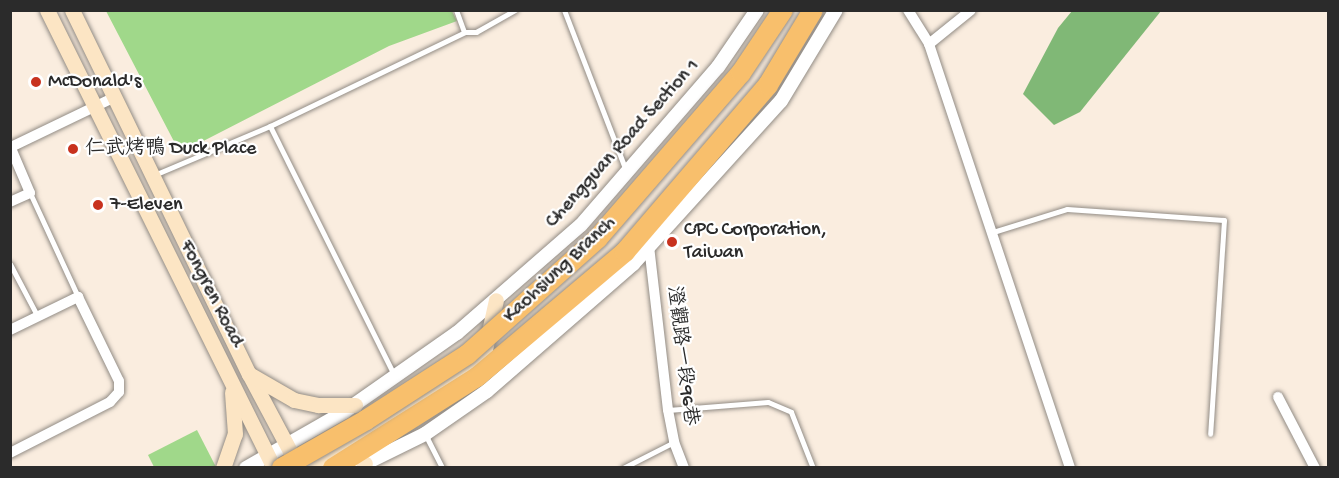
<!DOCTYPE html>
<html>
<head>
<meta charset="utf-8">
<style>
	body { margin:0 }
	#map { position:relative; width:1339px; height:478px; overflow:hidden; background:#faeddf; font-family:"Gochi Hand","LXGW WenKai TC",sans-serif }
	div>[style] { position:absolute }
	.green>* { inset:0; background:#a0d88a }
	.forest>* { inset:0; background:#80b876 }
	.roads { filter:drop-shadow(0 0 2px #928c85) drop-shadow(0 0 2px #928c85) }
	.service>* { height:5px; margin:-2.5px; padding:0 2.5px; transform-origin:2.5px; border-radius:2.5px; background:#fff }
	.minor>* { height:10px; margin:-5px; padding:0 5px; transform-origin:5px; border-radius:5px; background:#fff }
	.tertiary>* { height:14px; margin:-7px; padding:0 7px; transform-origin:7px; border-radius:7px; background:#fff }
	.secondary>* { height:15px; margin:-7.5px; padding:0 7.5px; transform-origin:7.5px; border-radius:7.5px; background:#fce5c4 }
	.motorway>* { height:20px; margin:-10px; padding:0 10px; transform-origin:10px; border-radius:10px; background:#f8bf6c }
	.bridges { filter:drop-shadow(0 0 2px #928c85) drop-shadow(0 0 2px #928c85) }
	.motorway-bridge>* { height:20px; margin:-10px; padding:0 10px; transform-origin:10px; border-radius:10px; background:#f8bf6c }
	.dots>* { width:16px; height:16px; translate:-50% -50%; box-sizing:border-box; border:3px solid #fff; border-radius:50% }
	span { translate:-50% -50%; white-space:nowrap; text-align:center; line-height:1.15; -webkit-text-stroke:4.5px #fff; paint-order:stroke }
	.poi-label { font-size:20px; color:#2b2b2b }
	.left { translate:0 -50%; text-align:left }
	.street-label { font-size:20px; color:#2b2b2b }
	.frame { position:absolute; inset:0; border:12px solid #2b2b2b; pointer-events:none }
</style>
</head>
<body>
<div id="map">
	<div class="green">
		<div style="clip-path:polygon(452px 11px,457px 21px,389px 46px,180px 153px,106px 11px)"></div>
		<div style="clip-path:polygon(197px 430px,216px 467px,154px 467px,148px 455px)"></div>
	</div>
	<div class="forest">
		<div style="clip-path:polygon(1072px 11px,1161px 11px,1080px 112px,1054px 125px,1023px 94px,1058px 28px)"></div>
	</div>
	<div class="roads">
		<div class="service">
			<div style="left:456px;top:10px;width:23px;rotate:70deg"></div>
			<div style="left:564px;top:10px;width:173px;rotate:68.9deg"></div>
			<div style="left:270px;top:126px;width:280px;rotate:63.5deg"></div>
			<div style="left:154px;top:175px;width:126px;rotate:-22.9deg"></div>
			<div style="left:270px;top:126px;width:216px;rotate:-25.7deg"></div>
			<div style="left:465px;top:32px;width:11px"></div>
			<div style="left:476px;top:32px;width:45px;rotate:-29.4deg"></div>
			<div style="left:30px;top:193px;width:115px;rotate:65.2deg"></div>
			<div style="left:993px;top:232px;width:77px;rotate:-17.3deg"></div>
			<div style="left:1067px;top:209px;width:157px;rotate:4deg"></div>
			<div style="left:1224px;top:220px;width:214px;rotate:93.7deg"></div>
			<div style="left:10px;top:264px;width:60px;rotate:62.2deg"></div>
			<div style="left:668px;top:410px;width:100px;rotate:-4.6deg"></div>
			<div style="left:768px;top:402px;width:25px;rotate:23deg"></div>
			<div style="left:791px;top:412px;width:60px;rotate:68.6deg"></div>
			<div style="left:426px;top:436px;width:36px;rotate:63deg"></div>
			<div style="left:623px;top:468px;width:57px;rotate:-27deg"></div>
		</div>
		<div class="minor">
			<div style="left:908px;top:10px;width:40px;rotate:58deg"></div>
			<div style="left:929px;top:44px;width:447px;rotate:71.6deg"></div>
			<div style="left:929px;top:44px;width:54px;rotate:-39deg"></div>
			<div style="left:10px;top:146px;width:51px;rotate:66.9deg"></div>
			<div style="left:30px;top:193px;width:22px;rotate:156deg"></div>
			<div style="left:11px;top:147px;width:113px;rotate:-25.7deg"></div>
			<div style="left:649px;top:246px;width:165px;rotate:83.4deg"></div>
			<div style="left:668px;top:410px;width:33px;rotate:79deg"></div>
			<div style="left:674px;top:442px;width:28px;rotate:69deg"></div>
			<div style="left:10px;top:330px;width:76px;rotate:-25.9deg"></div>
			<div style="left:78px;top:297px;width:93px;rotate:64deg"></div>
			<div style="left:119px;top:381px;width:11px;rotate:90deg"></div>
			<div style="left:119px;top:392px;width:13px;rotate:132deg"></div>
			<div style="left:110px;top:402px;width:112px;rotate:153deg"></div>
			<div style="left:1278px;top:397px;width:80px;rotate:62.5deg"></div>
		</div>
		<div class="tertiary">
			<div style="left:246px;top:468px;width:113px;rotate:-29.7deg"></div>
			<div style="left:344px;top:412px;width:138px;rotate:-35deg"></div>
			<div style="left:457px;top:333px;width:164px;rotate:-41.1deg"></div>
			<div style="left:581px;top:225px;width:209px;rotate:-49.1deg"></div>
			<div style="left:718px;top:67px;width:69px;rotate:-55.6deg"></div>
			<div style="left:356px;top:468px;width:77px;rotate:-26.2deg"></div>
			<div style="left:425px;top:434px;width:75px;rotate:-34.7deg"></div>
			<div style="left:487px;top:391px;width:194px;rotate:-41deg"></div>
			<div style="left:633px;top:264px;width:220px;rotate:-47.8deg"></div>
			<div style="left:781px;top:101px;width:106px;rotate:-58.9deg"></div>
		</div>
		<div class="secondary">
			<div style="left:47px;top:10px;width:511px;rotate:63.64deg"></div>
			<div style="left:72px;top:10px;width:405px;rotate:64.1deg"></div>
			<div style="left:249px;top:374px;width:106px;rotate:62deg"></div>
			<div style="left:249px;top:374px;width:52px;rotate:30deg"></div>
			<div style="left:294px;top:400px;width:25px;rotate:12deg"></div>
			<div style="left:318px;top:405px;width:37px"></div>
			<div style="left:223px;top:468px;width:36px;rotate:-71deg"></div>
			<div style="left:235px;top:434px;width:42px;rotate:-94.1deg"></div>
			<div style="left:308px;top:468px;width:126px;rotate:-31.7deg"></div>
			<div style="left:415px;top:402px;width:84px;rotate:-34.8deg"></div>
			<div style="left:484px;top:354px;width:55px;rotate:-77.5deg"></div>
			<div style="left:363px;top:468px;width:5px;rotate:-68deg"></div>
		</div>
		<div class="motorway">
			<div style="left:333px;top:468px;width:170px;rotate:-32.3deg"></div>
			<div style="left:477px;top:377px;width:194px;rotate:-40.2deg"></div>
			<div style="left:625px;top:252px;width:220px;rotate:-49.4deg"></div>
			<div style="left:768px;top:85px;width:87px;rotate:-59deg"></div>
		</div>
	</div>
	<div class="bridges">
		<div class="motorway-bridge">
			<div style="left:282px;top:468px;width:97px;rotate:-29.7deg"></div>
			<div style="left:366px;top:420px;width:121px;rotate:-32.9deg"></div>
			<div style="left:468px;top:354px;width:174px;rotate:-41.7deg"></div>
			<div style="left:598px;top:238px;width:218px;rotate:-49.1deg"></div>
			<div style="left:741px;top:73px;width:76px;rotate:-56.3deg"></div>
		</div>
	</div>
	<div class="dots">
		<div style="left:36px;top:82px;background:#c8321e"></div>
		<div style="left:73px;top:149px;background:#c8321e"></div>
		<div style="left:98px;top:205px;background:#c8321e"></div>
		<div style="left:672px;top:242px;background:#c8321e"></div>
	</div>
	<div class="poi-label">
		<span class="left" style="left:48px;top:82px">McDonald's</span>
		<span class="left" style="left:85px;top:149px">仁武烤鴨 Duck Place</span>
		<span class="left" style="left:110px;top:205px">7-Eleven</span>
		<span class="left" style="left:684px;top:242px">CPC Corporation,<br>Taiwan</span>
	</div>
	<div class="street-label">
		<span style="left:623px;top:144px;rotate:-48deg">Chengguan Road Section 1</span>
		<span style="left:560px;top:270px;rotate:-43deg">Kaohsiung Branch</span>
		<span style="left:211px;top:294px;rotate:63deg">Fongren Road</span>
		<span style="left:681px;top:356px;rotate:83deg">澄觀路一段96巷</span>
	</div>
	<div class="frame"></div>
</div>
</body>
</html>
